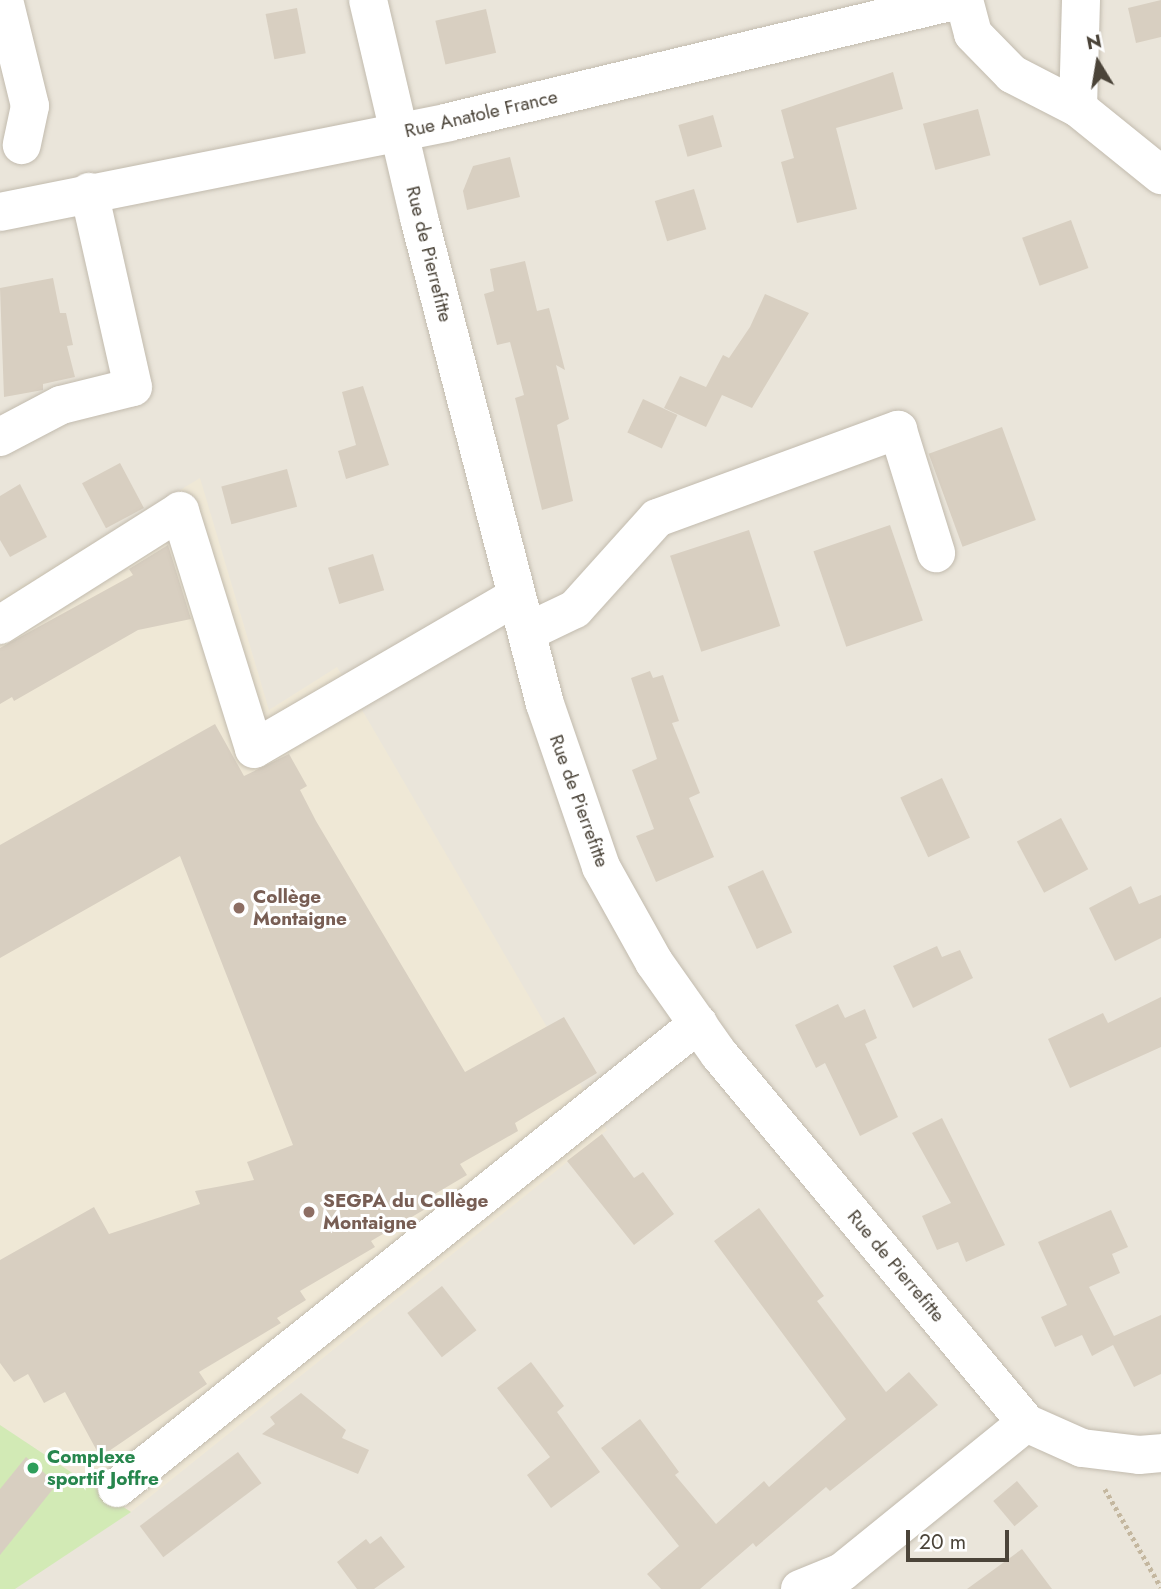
<!DOCTYPE html>
<html>
<head>
<meta charset="utf-8">
<style>
	body { margin:0 }
	#map { position:relative; width:1161px; height:1589px; overflow:hidden; background:#f6f3ec; font-family:Jost,sans-serif }
	div>[style] { position:absolute }
	.residential>* { inset:0; background:#eae5da; transform-origin:0 0 }
	.education>* { inset:0; background:#efe8d6 }
	.green>* { inset:0; background:#d2eab5 }
	.building>* { inset:0; background:#d8cfc1; transform-origin:0 0 }
	.path>* { height:4.5px; margin-top:-2.25px; transform-origin:0; background:repeating-linear-gradient(90deg,#c4b79f 0 3.5px,transparent 0 7px) }
	.roads { filter:drop-shadow(0 0 2px #c2bbae) drop-shadow(0 0 2px #c2bbae) }
	.minor>* { height:38px; margin:-19px; padding:0 19px; transform-origin:19px; border-radius:19px; background:#fff }
	.dots>* { width:19px; height:19px; translate:-50% -50%; box-sizing:border-box; border:4px solid #fff; border-radius:50% }
	span { translate:-50% -50%; white-space:nowrap; text-align:center; line-height:1.15; -webkit-text-stroke:6px #fff; paint-order:stroke }
	.street-label { font-size:19px; color:#4b4439 }
	.education-label { font-size:19px; color:#785e54; font-weight:700 }
	.left { translate:0 -50%; text-align:left }
	.leisure-label { font-size:19px; color:#27864d; font-weight:700 }
	.north { position:absolute; left:1063px; top:28px; width:70px; height:70px; -webkit-text-stroke:5px #fff; paint-order:stroke; rotate:349deg; font-size:19px; font-weight:700; line-height:28px; text-align:center; color:#4b4439 }
	.north::after { content:''; display:block; margin:auto; width:24px; height:32px; background:#4b4439; clip-path:polygon(50% 0,100% 100%,50% 72%,0 100%) }
	.scale { position:absolute; left:906px; top:1530px; width:103px; height:32px; box-sizing:border-box; border:4px solid #4b4439; border-top:0; padding-left:9px; font-size:21px; line-height:24px; white-space:nowrap; color:#4b4439; -webkit-text-stroke:5px #fff; paint-order:stroke }
</style>
</head>
<body>
<div id="map">
	<div class="residential">
		<div style="left:0;top:0;width:1161px;height:1589px"></div>
	</div>
	<div class="education">
		<div style="clip-path:polygon(200px 478px,269px 710px,337px 667px,607px 1130px,131px 1512px,0 1425px,0 599px)"></div>
	</div>
	<div class="green">
		<div style="clip-path:polygon(0 1425px,131px 1512px,15px 1589px,0 1589px)"></div>
	</div>
	<div class="building">
		<div style="clip-path:polygon(1161px 0,1161px 37px,1136px 43px,1128px 8px)"></div>
		<div style="left:297px;top:8px;width:46px;height:32px;rotate:79deg"></div>
		<div style="left:486px;top:9px;width:45px;height:52px;rotate:77deg"></div>
		<div style="clip-path:polygon(893px 72px,903px 109px,836px 128px,857px 209px,797px 223px,781px 162px,794px 158px,781px 110px)"></div>
		<div style="left:978px;top:109px;width:48px;height:57px;rotate:75deg"></div>
		<div style="left:713px;top:115px;width:33px;height:36px;rotate:74deg"></div>
		<div style="clip-path:polygon(510px 157px,520px 197px,467px 210px,463px 191px,473px 166px)"></div>
		<div style="left:694px;top:189px;width:42px;height:41px;rotate:73deg"></div>
		<div style="left:1071px;top:220px;width:51px;height:52px;rotate:70deg"></div>
		<div style="clip-path:polygon(525px 261px,537px 311px,549px 308px,565px 370px,556px 365px,569px 419px,557px 425px,573px 501px,542px 510px,515px 398px,524px 395px,510px 342px,497px 345px,484px 294px,494px 291px,490px 269px)"></div>
		<div style="clip-path:polygon(53px 278px,60px 313px,66px 313px,73px 345px,67px 346px,75px 377px,43px 384px,43px 390px,4px 397px,0 288px)"></div>
		<div style="clip-path:polygon(765px 294px,809px 313px,752px 408px,722px 395px,706px 427px,664px 408px,680px 376px,706px 387px,723px 355px,729px 358px,750px 327px)"></div>
		<div style="clip-path:polygon(363px 386px,389px 465px,346px 479px,338px 451px,356px 445px,342px 392px)"></div>
		<div style="left:643px;top:399px;width:38px;height:37px;rotate:25deg"></div>
		<div style="left:1002px;top:427px;width:99px;height:78px;rotate:70deg"></div>
		<div style="left:120px;top:463px;width:51px;height:43px;rotate:62deg"></div>
		<div style="left:287px;top:469px;width:39px;height:68px;rotate:75deg"></div>
		<div style="clip-path:polygon(20px 484px,47px 537px,10px 557px,0 540px,0 496px)"></div>
		<div style="left:890px;top:525px;width:101px;height:81px;rotate:71deg"></div>
		<div style="left:749px;top:530px;width:101px;height:83px;rotate:72deg"></div>
		<div style="clip-path:polygon(168px 545px,191px 619px,138px 630px,14px 701px,12px 697px,0 704px,0 648px,133px 575px,129px 569px)"></div>
		<div style="left:373px;top:554px;width:38px;height:47px;rotate:73deg"></div>
		<div style="clip-path:polygon(650px 671px,653px 678px,663px 675px,679px 721px,672px 723px,700px 793px,689px 798px,714px 857px,656px 882px,636px 836px,654px 829px,632px 770px,657px 759px,631px 678px)"></div>
		<div style="clip-path:polygon(215px 724px,244px 776px,289px 754px,307px 786px,300px 790px,316px 821px,465px 1072px,564px 1017px,597px 1073px,515px 1123px,518px 1131px,460px 1164px,467px 1175px,423px 1201px,427px 1208px,371px 1241px,375px 1247px,300px 1291px,306px 1300px,277px 1318px,281px 1323px,199px 1372px,207px 1384px,109px 1451px,97px 1451px,65px 1392px,44px 1403px,28px 1374px,14px 1382px,0 1363px,0 1260px,94px 1207px,109px 1234px,200px 1204px,195px 1191px,254px 1180px,247px 1162px,293px 1145px,180px 856px,0 958px,0 845px)"></div>
		<div style="left:942px;top:778px;width:66px;height:46px;rotate:65deg"></div>
		<div style="left:1061px;top:818px;width:58px;height:50px;rotate:62deg"></div>
		<div style="left:763px;top:870px;width:69px;height:39px;rotate:65deg"></div>
		<div style="clip-path:polygon(1131px 886px,1139px 904px,1161px 895px,1161px 938px,1115px 961px,1089px 908px)"></div>
		<div style="clip-path:polygon(937px 946px,942px 957px,960px 950px,973px 978px,913px 1008px,893px 966px)"></div>
		<div style="clip-path:polygon(1161px 997px,1161px 1047px,1070px 1088px,1048px 1039px,1103px 1013px,1108px 1023px)"></div>
		<div style="clip-path:polygon(838px 1004px,845px 1018px,865px 1009px,877px 1038px,865px 1044px,898px 1117px,860px 1136px,825px 1063px,816px 1068px,795px 1025px)"></div>
		<div style="clip-path:polygon(942px 1118px,1005px 1245px,966px 1262px,958px 1242px,937px 1250px,922px 1216px,951px 1203px,912px 1133px)"></div>
		<div style="clip-path:polygon(602px 1134px,634px 1178px,643px 1172px,674px 1214px,634px 1245px,567px 1161px)"></div>
		<div style="clip-path:polygon(759px 1208px,824px 1296px,817px 1301px,886px 1392px,909px 1372px,938px 1405px,830px 1491px,826px 1487px,756px 1547px,753px 1543px,700px 1589px,661px 1589px,647px 1574px,679px 1546px,601px 1448px,640px 1419px,679px 1472px,675px 1475px,716px 1524px,764px 1481px,769px 1487px,846px 1419px,714px 1241px)"></div>
		<div style="clip-path:polygon(1111px 1210px,1128px 1247px,1112px 1254px,1120px 1273px,1089px 1287px,1114px 1336px,1161px 1315px,1161px 1374px,1134px 1387px,1113px 1345px,1092px 1356px,1082px 1335px,1055px 1347px,1041px 1317px,1067px 1305px,1038px 1242px)"></div>
		<div style="left:442px;top:1286px;width:56px;height:44px;rotate:52deg"></div>
		<div style="clip-path:polygon(531px 1362px,564px 1406px,557px 1412px,600px 1472px,551px 1508px,527px 1475px,550px 1457px,497px 1388px)"></div>
		<div style="clip-path:polygon(301px 1393px,346px 1430px,342px 1438px,369px 1450px,358px 1474px,262px 1434px,275px 1424px,270px 1417px)"></div>
		<div style="left:238px;top:1452px;width:39px;height:123px;rotate:53deg"></div>
		<div style="clip-path:polygon(26px 1457px,57px 1484px,0 1555px,0 1489px)"></div>
		<div style="left:1017px;top:1481px;width:33px;height:31px;rotate:50deg"></div>
		<div style="clip-path:polygon(381px 1536px,405px 1567px,374px 1589px,357px 1589px,337px 1562px,366px 1539px,370px 1544px)"></div>
		<div style="clip-path:polygon(1022px 1549px,1052px 1589px,967px 1589px)"></div>
	</div>
	<div class="path">
		<div style="left:1105px;top:1489px;width:113px;rotate:60.3deg"></div>
	</div>
	<div class="roads">
		<div class="minor">
			<div style="left:4px;top:0;width:109px;rotate:76.2deg"></div>
			<div style="left:30px;top:106px;width:40px;rotate:102deg"></div>
			<div style="left:368px;top:0;width:224px;rotate:76.8deg"></div>
			<div style="left:419px;top:218px;width:502px;rotate:75.47deg"></div>
			<div style="left:545px;top:704px;width:172px;rotate:71deg"></div>
			<div style="left:601px;top:867px;width:109px;rotate:60.8deg"></div>
			<div style="left:654px;top:962px;width:113px;rotate:54.8deg"></div>
			<div style="left:719px;top:1054px;width:480px;rotate:50.2deg"></div>
			<div style="left:1026px;top:1423px;width:61px;rotate:24.1deg"></div>
			<div style="left:1082px;top:1448px;width:57px;rotate:7deg"></div>
			<div style="left:1139px;top:1455px;width:22px;rotate:-5deg"></div>
			<div style="left:964px;top:0;width:35px;rotate:75deg"></div>
			<div style="left:973px;top:34px;width:56px;rotate:45.7deg"></div>
			<div style="left:1012px;top:74px;width:74px;rotate:27.3deg"></div>
			<div style="left:1078px;top:108px;width:107px;rotate:38.9deg"></div>
			<div style="left:1078px;top:108px;width:108px;rotate:-88.4deg"></div>
			<div style="left:0;top:212px;width:458px;rotate:-11.3deg"></div>
			<div style="left:449px;top:122px;width:523px;rotate:-13.48deg"></div>
			<div style="left:0;top:437px;width:69px;rotate:-27.7deg"></div>
			<div style="left:61px;top:405px;width:74px;rotate:-14deg"></div>
			<div style="left:133px;top:387px;width:200px;rotate:-102.7deg"></div>
			<div style="left:0;top:625px;width:213px;rotate:-32.3deg"></div>
			<div style="left:180px;top:511px;width:249px;rotate:72.7deg"></div>
			<div style="left:254px;top:749px;width:304px;rotate:-30.2deg"></div>
			<div style="left:527px;top:632px;width:53px;rotate:-25.6deg"></div>
			<div style="left:575px;top:609px;width:122px;rotate:-48deg"></div>
			<div style="left:657px;top:518px;width:257px;rotate:-20.1deg"></div>
			<div style="left:898px;top:430px;width:129px;rotate:72.8deg"></div>
			<div style="left:117px;top:1488px;width:744px;rotate:-38.61deg"></div>
			<div style="left:800px;top:1589px;width:45px;rotate:-22deg"></div>
			<div style="left:842px;top:1572px;width:237px;rotate:-39deg"></div>
		</div>
	</div>
	<div class="dots">
		<div style="left:239px;top:908px;background:#8d6e63"></div>
		<div style="left:309px;top:1212px;background:#8d6e63"></div>
		<div style="left:33px;top:1468px;background:#2e9e5b"></div>
	</div>
	<div class="street-label">
		<span style="left:481px;top:114px;rotate:-13deg">Rue Anatole France</span>
		<span style="left:429px;top:254px;rotate:76deg">Rue de Pierrefitte</span>
		<span style="left:579px;top:801px;rotate:70deg">Rue de Pierrefitte</span>
		<span style="left:896px;top:1266px;rotate:50deg">Rue de Pierrefitte</span>
	</div>
	<div class="education-label">
		<span class="left" style="left:253px;top:908px">Collège<br>Montaigne</span>
		<span class="left" style="left:323px;top:1212px">SEGPA du Collège<br>Montaigne</span>
	</div>
	<div class="leisure-label">
		<span class="left" style="left:47px;top:1468px">Complexe<br>sportif Joffre</span>
	</div>
	<div class="north">N</div>
	<div class="scale">20 m</div>
</div>
</body>
</html>
